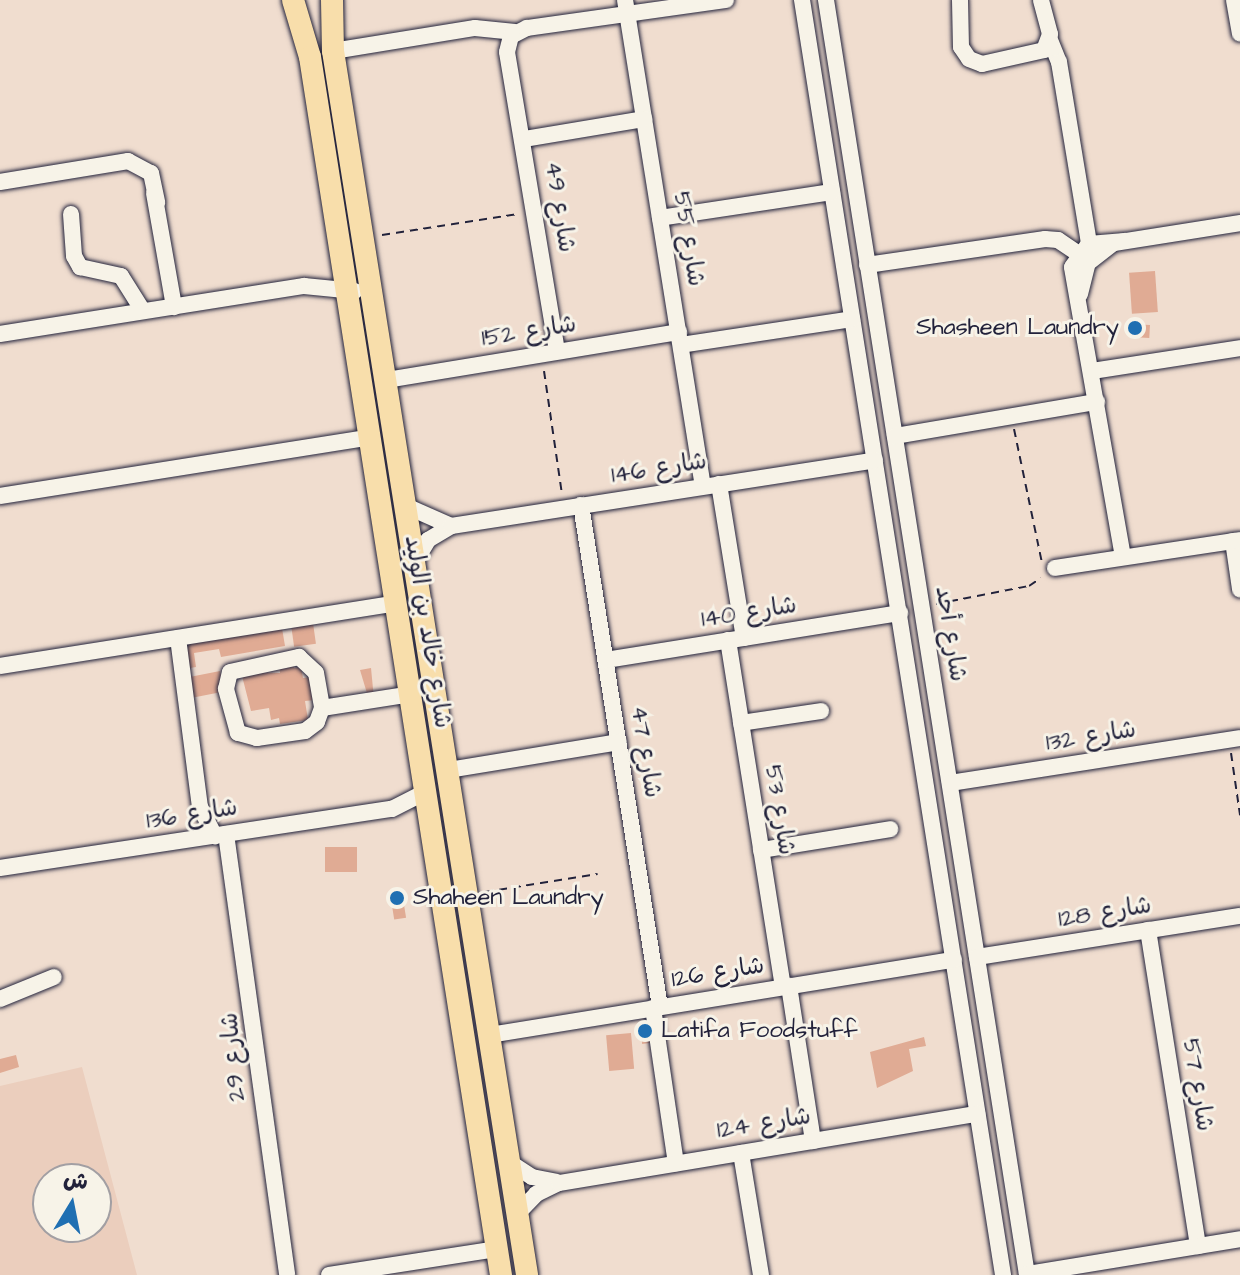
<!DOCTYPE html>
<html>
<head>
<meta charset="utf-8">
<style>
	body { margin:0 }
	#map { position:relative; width:1240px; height:1275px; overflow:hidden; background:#f0ddcf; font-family:"Architects Daughter","Playpen Sans Arabic",sans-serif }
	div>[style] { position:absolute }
	.built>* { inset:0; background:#ebcebd }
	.building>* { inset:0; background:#e0ab94; transform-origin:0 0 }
	.path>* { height:2px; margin-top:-1px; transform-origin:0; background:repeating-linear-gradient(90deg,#22223b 0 8px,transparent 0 14px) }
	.roads { filter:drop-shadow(0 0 2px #22223b) drop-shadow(0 0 2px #22223b) }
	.minor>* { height:16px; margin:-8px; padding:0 8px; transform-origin:8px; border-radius:8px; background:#f7f3e8 }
	.major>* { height:22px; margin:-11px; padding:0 11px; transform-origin:11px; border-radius:11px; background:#f8deab }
	.dots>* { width:22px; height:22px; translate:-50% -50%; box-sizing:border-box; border:4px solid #f7f3e8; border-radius:50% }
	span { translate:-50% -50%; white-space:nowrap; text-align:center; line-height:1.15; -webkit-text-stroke:6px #f7f3e8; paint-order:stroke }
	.street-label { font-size:24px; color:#22223b }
	.poi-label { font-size:24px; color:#22223b }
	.right { translate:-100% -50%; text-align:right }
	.left { translate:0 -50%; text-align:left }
	.north { position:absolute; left:32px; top:1163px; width:80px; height:80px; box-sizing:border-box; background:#f7f3e8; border:2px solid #a29fa3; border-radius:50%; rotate:10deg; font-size:22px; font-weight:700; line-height:32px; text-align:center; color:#22223b }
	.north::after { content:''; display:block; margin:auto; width:28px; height:36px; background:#1f6fb2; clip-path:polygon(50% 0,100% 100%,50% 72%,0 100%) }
</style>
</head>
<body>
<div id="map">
	<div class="built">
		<div style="clip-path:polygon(evenodd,82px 1067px,137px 1275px,0 1275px,0 1086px,82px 1067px,48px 1179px,96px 1179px,96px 1227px,48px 1227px,48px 1179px)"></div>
	</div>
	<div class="building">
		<div style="left:1155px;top:271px;width:41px;height:26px;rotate:86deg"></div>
		<div style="left:1132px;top:324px;width:18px;height:13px;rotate:3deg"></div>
		<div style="left:313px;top:623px;width:21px;height:22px;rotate:82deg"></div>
		<div style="clip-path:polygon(282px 628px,285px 646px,221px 657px,219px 649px,194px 653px,196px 667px,190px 668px,185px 644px)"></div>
		<div style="clip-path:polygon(293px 662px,294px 668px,301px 667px,303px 678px,311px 677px,315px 700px,305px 701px,308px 720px,280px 724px,279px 718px,271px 720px,269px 708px,251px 711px,241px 672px,280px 673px,279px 665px)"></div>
		<div style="clip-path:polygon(371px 668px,374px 699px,369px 700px,360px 670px)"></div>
		<div style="left:220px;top:671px;width:21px;height:31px;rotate:79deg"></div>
		<div style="left:325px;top:847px;width:32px;height:25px"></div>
		<div style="left:402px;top:892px;width:26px;height:12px;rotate:81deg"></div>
		<div style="left:649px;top:1026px;width:17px;height:9px;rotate:83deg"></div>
		<div style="left:631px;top:1033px;width:36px;height:25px;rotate:85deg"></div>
		<div style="clip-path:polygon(924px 1037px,926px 1046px,909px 1049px,913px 1071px,877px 1088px,870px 1052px)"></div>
		<div style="clip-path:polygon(16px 1055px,19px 1067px,0 1073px,0 1059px)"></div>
	</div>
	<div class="path">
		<div style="left:382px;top:235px;width:138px;rotate:-8.8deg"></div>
		<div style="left:544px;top:371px;width:125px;rotate:81.7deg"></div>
		<div style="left:1014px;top:429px;width:137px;rotate:78.2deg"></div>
		<div style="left:936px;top:604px;width:95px;rotate:-11deg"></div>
		<div style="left:1029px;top:586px;width:14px;rotate:-34deg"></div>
		<div style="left:1231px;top:753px;width:63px;rotate:81.7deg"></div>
		<div style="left:485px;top:892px;width:114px;rotate:-9.1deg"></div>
	</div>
	<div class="roads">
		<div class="minor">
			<div style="left:625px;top:0;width:492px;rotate:80.9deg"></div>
			<div style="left:802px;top:0;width:1291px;rotate:81.04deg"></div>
			<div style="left:826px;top:0;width:1291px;rotate:81.04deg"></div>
			<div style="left:960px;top:0;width:47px;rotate:88.8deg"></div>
			<div style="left:961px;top:47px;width:14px;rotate:56deg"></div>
			<div style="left:969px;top:59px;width:14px;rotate:21deg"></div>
			<div style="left:982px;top:64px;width:64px;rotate:-12.7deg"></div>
			<div style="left:1044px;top:50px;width:17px;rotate:-69deg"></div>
			<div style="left:1050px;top:34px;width:35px;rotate:-105deg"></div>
			<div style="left:1234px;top:0;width:34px;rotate:80deg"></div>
			<div style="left:1050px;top:40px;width:24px;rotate:68deg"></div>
			<div style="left:1059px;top:62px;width:184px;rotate:80.6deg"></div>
			<div style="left:333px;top:51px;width:144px;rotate:-9.2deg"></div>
			<div style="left:475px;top:28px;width:40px;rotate:5.7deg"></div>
			<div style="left:524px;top:139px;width:122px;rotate:-9.5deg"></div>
			<div style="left:0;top:182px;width:130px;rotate:-9.3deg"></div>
			<div style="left:128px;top:161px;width:26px;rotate:28deg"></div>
			<div style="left:151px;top:173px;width:30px;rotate:78deg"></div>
			<div style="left:154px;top:193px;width:116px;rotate:80deg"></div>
			<div style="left:71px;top:214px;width:42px;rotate:85.9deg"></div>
			<div style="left:74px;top:256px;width:13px;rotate:61deg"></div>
			<div style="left:80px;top:267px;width:42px;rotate:12.4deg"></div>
			<div style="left:121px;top:276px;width:41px;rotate:57.8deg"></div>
			<div style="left:660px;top:218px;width:174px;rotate:-8.6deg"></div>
			<div style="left:867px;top:265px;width:180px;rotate:-8.3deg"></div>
			<div style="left:1045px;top:239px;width:13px;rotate:4deg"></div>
			<div style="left:1058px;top:240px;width:23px;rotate:34deg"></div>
			<div style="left:1080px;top:294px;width:32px;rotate:-76deg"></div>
			<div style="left:1088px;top:263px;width:33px;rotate:-38deg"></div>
			<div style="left:1114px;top:243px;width:128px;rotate:-9deg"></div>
			<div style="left:0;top:334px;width:308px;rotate:-9deg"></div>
			<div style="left:304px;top:286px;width:51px;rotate:5.6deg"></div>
			<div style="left:681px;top:345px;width:173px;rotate:-8.6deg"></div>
			<div style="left:557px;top:351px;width:303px;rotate:-99.5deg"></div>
			<div style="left:507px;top:52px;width:16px;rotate:-76deg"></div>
			<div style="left:511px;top:36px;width:18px;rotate:-27deg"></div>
			<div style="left:527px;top:28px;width:201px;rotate:-8deg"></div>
			<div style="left:1092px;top:371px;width:150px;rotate:-8.8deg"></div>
			<div style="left:386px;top:380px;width:297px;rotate:-9.3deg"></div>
			<div style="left:895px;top:436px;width:205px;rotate:-9.6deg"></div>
			<div style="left:719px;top:484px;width:156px;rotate:80.8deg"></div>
			<div style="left:0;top:496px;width:376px;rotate:-9deg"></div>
			<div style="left:581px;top:505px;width:508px;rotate:81.06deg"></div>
			<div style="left:406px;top:506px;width:49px;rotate:24deg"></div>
			<div style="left:1233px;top:541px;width:49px;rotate:81.7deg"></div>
			<div style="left:1123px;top:557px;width:294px;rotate:-100deg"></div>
			<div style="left:1072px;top:267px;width:29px;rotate:-54deg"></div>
			<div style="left:1089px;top:244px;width:36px;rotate:-5deg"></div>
			<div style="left:415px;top:562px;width:26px;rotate:-59deg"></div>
			<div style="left:428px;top:540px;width:27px;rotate:-31deg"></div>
			<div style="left:451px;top:526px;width:429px;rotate:-8.8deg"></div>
			<div style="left:1055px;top:568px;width:187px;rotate:-8.6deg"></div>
			<div style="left:178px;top:638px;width:170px;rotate:82.6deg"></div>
			<div style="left:200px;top:807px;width:33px;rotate:63deg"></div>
			<div style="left:728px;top:640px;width:351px;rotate:81deg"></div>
			<div style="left:299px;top:657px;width:23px;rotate:43deg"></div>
			<div style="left:316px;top:673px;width:36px;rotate:80deg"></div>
			<div style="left:322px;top:708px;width:15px;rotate:110deg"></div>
			<div style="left:317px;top:722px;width:15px;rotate:143deg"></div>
			<div style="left:305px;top:731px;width:49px;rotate:171.7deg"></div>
			<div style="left:257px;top:738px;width:20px;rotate:-165deg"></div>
			<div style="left:238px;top:733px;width:46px;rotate:-105.3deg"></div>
			<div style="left:226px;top:689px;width:17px;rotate:-77deg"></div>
			<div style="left:230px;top:672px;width:71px;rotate:-12.3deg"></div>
			<div style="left:606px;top:660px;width:298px;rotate:-9.1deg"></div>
			<div style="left:0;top:666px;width:402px;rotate:-9deg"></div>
			<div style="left:322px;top:708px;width:90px;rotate:-8.9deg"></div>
			<div style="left:741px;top:723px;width:81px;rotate:-8.5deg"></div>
			<div style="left:448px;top:770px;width:173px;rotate:-9.3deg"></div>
			<div style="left:950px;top:783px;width:293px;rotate:-8.8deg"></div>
			<div style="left:226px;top:834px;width:445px;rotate:82.1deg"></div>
			<div style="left:761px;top:850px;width:131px;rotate:-9.2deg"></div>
			<div style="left:0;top:868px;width:396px;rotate:-8.6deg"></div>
			<div style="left:392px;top:809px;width:38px;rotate:-27deg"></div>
			<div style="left:1148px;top:930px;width:320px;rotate:81deg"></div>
			<div style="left:977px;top:957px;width:266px;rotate:-8.9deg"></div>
			<div style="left:789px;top:986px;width:157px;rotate:81.2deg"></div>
			<div style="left:0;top:999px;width:58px;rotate:-22.2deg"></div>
			<div style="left:653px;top:1008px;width:157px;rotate:81.6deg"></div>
			<div style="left:489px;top:1035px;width:471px;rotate:-9.2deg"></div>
			<div style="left:741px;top:1153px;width:124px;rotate:80.7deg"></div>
			<div style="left:509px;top:1162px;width:27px;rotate:33deg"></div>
			<div style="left:532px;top:1177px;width:25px;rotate:11deg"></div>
			<div style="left:517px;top:1214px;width:28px;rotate:-46deg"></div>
			<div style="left:536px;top:1194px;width:25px;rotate:-26deg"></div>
			<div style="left:559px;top:1183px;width:424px;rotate:-9.4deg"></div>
			<div style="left:1027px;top:1274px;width:216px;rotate:-9.3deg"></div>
			<div style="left:329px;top:1275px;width:169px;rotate:-8.8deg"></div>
		</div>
		<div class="major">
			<div style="left:293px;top:0;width:59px;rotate:73.4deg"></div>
			<div style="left:310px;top:57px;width:1233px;rotate:81.09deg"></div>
			<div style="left:332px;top:0;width:51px;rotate:88.9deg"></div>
			<div style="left:333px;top:51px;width:1239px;rotate:80.99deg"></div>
		</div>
	</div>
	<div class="dots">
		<div style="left:1135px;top:328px;background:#1f6fb2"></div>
		<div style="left:397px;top:898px;background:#1f6fb2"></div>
		<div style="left:645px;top:1031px;background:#1f6fb2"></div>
	</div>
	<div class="street-label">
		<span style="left:559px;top:207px;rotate:81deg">شارع 49</span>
		<span style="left:688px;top:239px;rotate:81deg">شارع 55</span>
		<span style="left:529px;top:332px;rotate:-9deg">شارع 152</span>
		<span style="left:659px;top:469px;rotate:-9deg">شارع 146</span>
		<span style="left:749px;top:613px;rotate:-9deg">شارع 140</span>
		<span style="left:427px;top:632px;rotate:81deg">شارع خالد بن الوليد</span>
		<span style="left:950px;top:634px;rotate:81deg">شارع أحد</span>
		<span style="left:1091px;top:737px;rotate:-9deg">شارع 132</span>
		<span style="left:645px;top:752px;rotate:81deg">شارع 47</span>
		<span style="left:779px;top:810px;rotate:81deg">شارع 53</span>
		<span style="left:192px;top:815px;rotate:-9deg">شارع 136</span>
		<span style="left:1105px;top:913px;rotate:-9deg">شارع 128</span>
		<span style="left:718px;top:973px;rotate:-9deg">شارع 126</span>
		<span style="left:234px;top:1057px;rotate:-95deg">شارع 29</span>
		<span style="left:1197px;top:1085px;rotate:81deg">شارع 57</span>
		<span style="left:764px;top:1124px;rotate:-9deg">شارع 124</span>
	</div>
	<div class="poi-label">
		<span class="right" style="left:1119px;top:328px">Shasheen Laundry</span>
		<span class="left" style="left:413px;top:898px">Shaheen Laundry</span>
		<span class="left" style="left:661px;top:1031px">Latifa Foodstuff</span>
	</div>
	<div class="north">ش</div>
</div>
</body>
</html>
